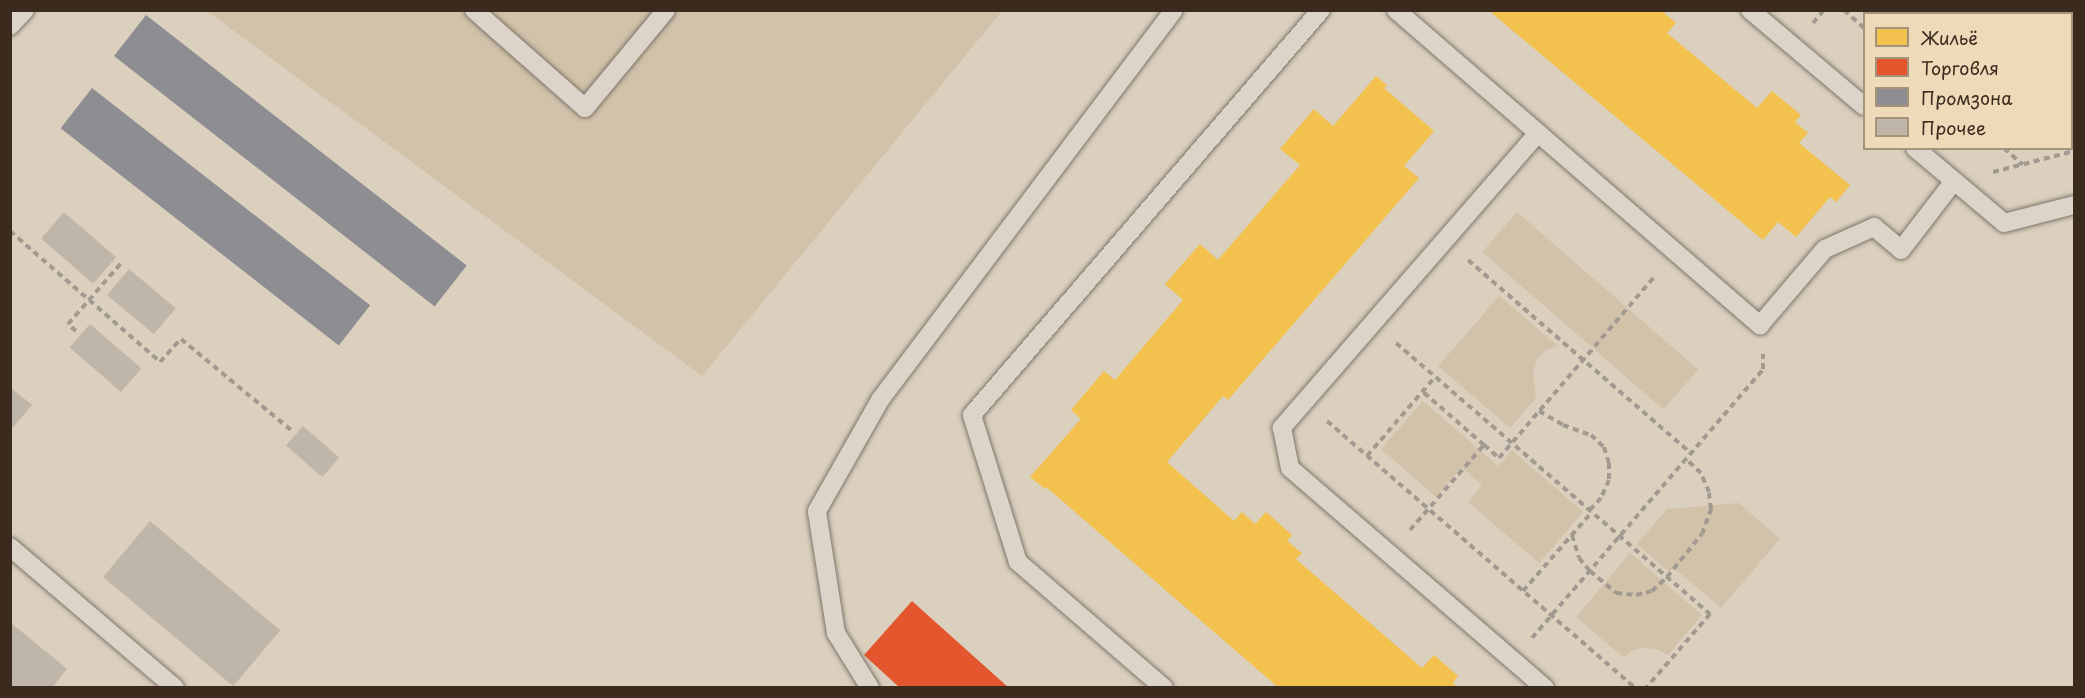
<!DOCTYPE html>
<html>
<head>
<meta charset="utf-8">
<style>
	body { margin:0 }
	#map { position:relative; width:2085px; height:698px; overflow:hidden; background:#dbd0be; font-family:"Playpen Sans",sans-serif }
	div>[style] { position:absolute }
	.green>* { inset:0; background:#d2c2aa; transform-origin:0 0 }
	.homes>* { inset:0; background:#f2c14e }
	.shops>* { inset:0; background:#e4572e }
	.industry>* { inset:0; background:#8d8d92; transform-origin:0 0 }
	.building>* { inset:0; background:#bfb6a9; transform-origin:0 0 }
	.path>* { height:4px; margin-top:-2px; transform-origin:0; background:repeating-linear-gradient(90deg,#a29a90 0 6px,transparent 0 10.5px) }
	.roads { filter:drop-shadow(0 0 2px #7e766b) drop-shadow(0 0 2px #7e766b) }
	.service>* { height:18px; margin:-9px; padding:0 9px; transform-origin:9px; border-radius:9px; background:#dcd4c8 }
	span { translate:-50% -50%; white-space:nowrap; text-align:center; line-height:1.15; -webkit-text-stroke:6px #eedab8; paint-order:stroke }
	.frame { position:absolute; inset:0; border:12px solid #3b2a1e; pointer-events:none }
	.legend { position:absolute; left:1863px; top:12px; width:210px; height:138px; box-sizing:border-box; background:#eedab8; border:2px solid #a6947a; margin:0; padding:8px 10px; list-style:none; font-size:18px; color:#3b2a1e }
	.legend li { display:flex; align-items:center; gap:12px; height:30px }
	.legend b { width:30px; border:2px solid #a6947a }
</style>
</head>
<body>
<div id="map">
	<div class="green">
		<div style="clip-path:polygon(207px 11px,1002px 11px,702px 376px)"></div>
		<div style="left:1866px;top:11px;width:79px;height:4px"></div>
		<div style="left:1517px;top:212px;width:240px;height:53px;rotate:41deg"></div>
		<div style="clip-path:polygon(1499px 296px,1558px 346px,1546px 350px,1538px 358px,1533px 372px,1536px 398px,1510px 428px,1438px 366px)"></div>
		<div style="clip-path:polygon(1423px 401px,1498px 466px,1512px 450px,1583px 512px,1539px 563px,1468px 502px,1482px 485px,1462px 467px,1436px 497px,1381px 449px)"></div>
		<div style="clip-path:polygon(1739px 503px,1780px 539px,1721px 608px,1674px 568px,1669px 572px,1637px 544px,1667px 509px)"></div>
		<div style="clip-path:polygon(1630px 553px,1702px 615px,1668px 655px,1656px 649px,1643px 648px,1631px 651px,1624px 658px,1576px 617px)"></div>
	</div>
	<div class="homes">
		<div style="clip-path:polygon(1488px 10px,1667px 10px,1664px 13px,1676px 23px,1667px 33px,1757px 108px,1772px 91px,1801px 115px,1795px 122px,1808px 133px,1799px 143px,1850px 185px,1836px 202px,1830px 197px,1796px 237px,1778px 222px,1763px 240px)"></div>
		<div style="clip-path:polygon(1376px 76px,1387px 85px,1384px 88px,1434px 131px,1404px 166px,1419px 178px,1228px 400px,1223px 396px,1167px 462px,1234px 521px,1242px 512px,1255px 524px,1266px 512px,1292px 535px,1287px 541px,1302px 553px,1296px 559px,1422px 668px,1434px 655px,1458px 676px,1453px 683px,1458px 688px,1279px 688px,1046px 487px,1045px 489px,1030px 477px,1081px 419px,1071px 410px,1104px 371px,1115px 380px,1183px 300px,1165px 284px,1200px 244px,1218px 260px,1300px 165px,1280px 149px,1314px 109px,1333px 126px)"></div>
	</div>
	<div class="shops">
		<div style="clip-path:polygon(912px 601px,1009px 688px,900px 688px,864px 655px)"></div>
	</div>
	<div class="industry">
		<div style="left:146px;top:15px;width:407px;height:52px;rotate:38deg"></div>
		<div style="left:92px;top:88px;width:353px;height:51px;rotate:38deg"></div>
	</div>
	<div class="building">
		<div style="left:64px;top:212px;width:69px;height:35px;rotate:41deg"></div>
		<div style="left:129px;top:269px;width:61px;height:34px;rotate:40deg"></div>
		<div style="left:90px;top:324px;width:68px;height:31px;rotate:41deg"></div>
		<div style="clip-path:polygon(10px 387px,32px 405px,10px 431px)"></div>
		<div style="left:303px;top:426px;width:48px;height:26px;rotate:41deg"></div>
		<div style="left:150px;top:521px;width:170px;height:73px;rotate:40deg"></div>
		<div style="clip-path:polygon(10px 622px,67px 669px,52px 688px,10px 688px)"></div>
	</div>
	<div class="path">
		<div style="left:1844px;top:10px;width:27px;rotate:42deg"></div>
		<div style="left:1981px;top:10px;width:5px;rotate:53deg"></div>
		<div style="left:2068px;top:10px;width:4px;rotate:76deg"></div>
		<div style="left:1959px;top:14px;width:5px;rotate:-53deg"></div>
		<div style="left:2056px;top:14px;width:4px;rotate:-63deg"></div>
		<div style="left:1813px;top:23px;width:17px;rotate:-50deg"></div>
		<div style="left:2072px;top:26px;width:13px;rotate:81deg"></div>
		<div style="left:2072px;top:89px;width:4px;rotate:56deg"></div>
		<div style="left:2004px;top:148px;width:25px;rotate:42deg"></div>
		<div style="left:1993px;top:172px;width:84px;rotate:-14.5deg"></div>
		<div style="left:10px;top:231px;width:199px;rotate:41.1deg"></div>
		<div style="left:160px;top:362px;width:31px;rotate:-48deg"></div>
		<div style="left:181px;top:339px;width:143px;rotate:39.6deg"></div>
		<div style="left:1468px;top:260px;width:295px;rotate:40.9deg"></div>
		<div style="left:76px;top:331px;width:11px;rotate:-139deg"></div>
		<div style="left:68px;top:324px;width:84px;rotate:-48.9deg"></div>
		<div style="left:1396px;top:343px;width:415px;rotate:40.8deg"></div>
		<div style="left:1710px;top:614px;width:98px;rotate:130.9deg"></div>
		<div style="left:1539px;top:411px;width:28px;rotate:30deg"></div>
		<div style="left:1563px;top:425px;width:30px;rotate:20deg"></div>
		<div style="left:1591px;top:435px;width:18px;rotate:43deg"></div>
		<div style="left:1604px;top:447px;width:17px;rotate:73deg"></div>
		<div style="left:1609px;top:463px;width:17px;rotate:90deg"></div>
		<div style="left:1609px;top:480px;width:20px;rotate:114deg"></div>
		<div style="left:1601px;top:498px;width:16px;rotate:133deg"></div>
		<div style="left:1327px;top:421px;width:408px;rotate:40.9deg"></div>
		<div style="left:1484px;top:445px;width:20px;rotate:41deg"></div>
		<div style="left:1499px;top:458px;width:241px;rotate:-49.4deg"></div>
		<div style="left:1367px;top:456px;width:104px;rotate:-49.3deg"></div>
		<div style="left:1410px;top:530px;width:113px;rotate:-49deg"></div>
		<div style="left:1484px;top:445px;width:81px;rotate:-139deg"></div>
		<div style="left:1572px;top:535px;width:24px;rotate:73deg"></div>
		<div style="left:1579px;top:558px;width:17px;rotate:50deg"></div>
		<div style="left:1590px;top:571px;width:34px;rotate:40deg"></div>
		<div style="left:1616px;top:593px;width:20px;rotate:6deg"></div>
		<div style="left:1636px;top:595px;width:16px;rotate:-14deg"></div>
		<div style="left:1652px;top:591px;width:21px;rotate:-43deg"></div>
		<div style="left:1667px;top:577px;width:55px;rotate:-50.9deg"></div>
		<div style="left:1702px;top:534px;width:27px;rotate:-70deg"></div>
		<div style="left:1711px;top:509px;width:17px;rotate:-97deg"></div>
		<div style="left:1709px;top:492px;width:21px;rotate:-113deg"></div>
		<div style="left:1701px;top:473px;width:21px;rotate:-137deg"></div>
		<div style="left:1523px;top:591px;width:105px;rotate:-48.9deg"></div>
		<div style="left:1532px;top:638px;width:355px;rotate:-49.3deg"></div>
		<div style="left:1763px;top:369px;width:15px;rotate:-90deg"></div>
	</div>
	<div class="roads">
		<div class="service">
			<div style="left:474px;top:10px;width:148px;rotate:41.4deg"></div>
			<div style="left:585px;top:108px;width:127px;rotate:-50.4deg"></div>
			<div style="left:1396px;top:10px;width:188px;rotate:40.9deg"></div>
			<div style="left:1538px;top:133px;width:391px;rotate:131deg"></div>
			<div style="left:1282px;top:428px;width:41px;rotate:78.7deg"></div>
			<div style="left:1290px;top:468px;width:337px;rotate:40.8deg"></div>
			<div style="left:1750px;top:10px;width:149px;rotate:40.1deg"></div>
			<div style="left:10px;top:26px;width:22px;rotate:-47deg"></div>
			<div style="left:1538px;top:133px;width:294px;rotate:40.9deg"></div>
			<div style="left:1760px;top:325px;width:100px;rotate:-49.5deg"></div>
			<div style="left:1825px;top:249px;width:54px;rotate:-24.2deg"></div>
			<div style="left:1874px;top:227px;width:35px;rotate:40deg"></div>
			<div style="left:1901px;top:250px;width:87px;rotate:-52.5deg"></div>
			<div style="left:1915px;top:148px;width:116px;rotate:40.1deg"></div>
			<div style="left:2004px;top:223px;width:72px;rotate:-14.4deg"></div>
			<div style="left:10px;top:547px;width:217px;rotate:40.5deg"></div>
			<div style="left:870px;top:688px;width:65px;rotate:-121.7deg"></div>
			<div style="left:836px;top:633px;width:123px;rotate:-98.9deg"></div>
			<div style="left:817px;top:511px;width:128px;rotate:-60.4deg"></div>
			<div style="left:880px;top:400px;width:488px;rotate:-53deg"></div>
			<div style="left:1164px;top:688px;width:193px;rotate:-139.2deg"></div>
			<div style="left:1018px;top:562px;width:154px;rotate:-107.4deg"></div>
			<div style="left:972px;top:415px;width:535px;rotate:-49.25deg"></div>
		</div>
	</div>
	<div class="frame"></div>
	<ul class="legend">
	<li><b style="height:16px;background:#f2c14e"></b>Жильё</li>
	<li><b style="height:16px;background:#e4572e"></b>Торговля</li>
	<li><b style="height:16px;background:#8d8d92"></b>Промзона</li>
	<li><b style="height:16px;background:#bfb6a9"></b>Прочее</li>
	</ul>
</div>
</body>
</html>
